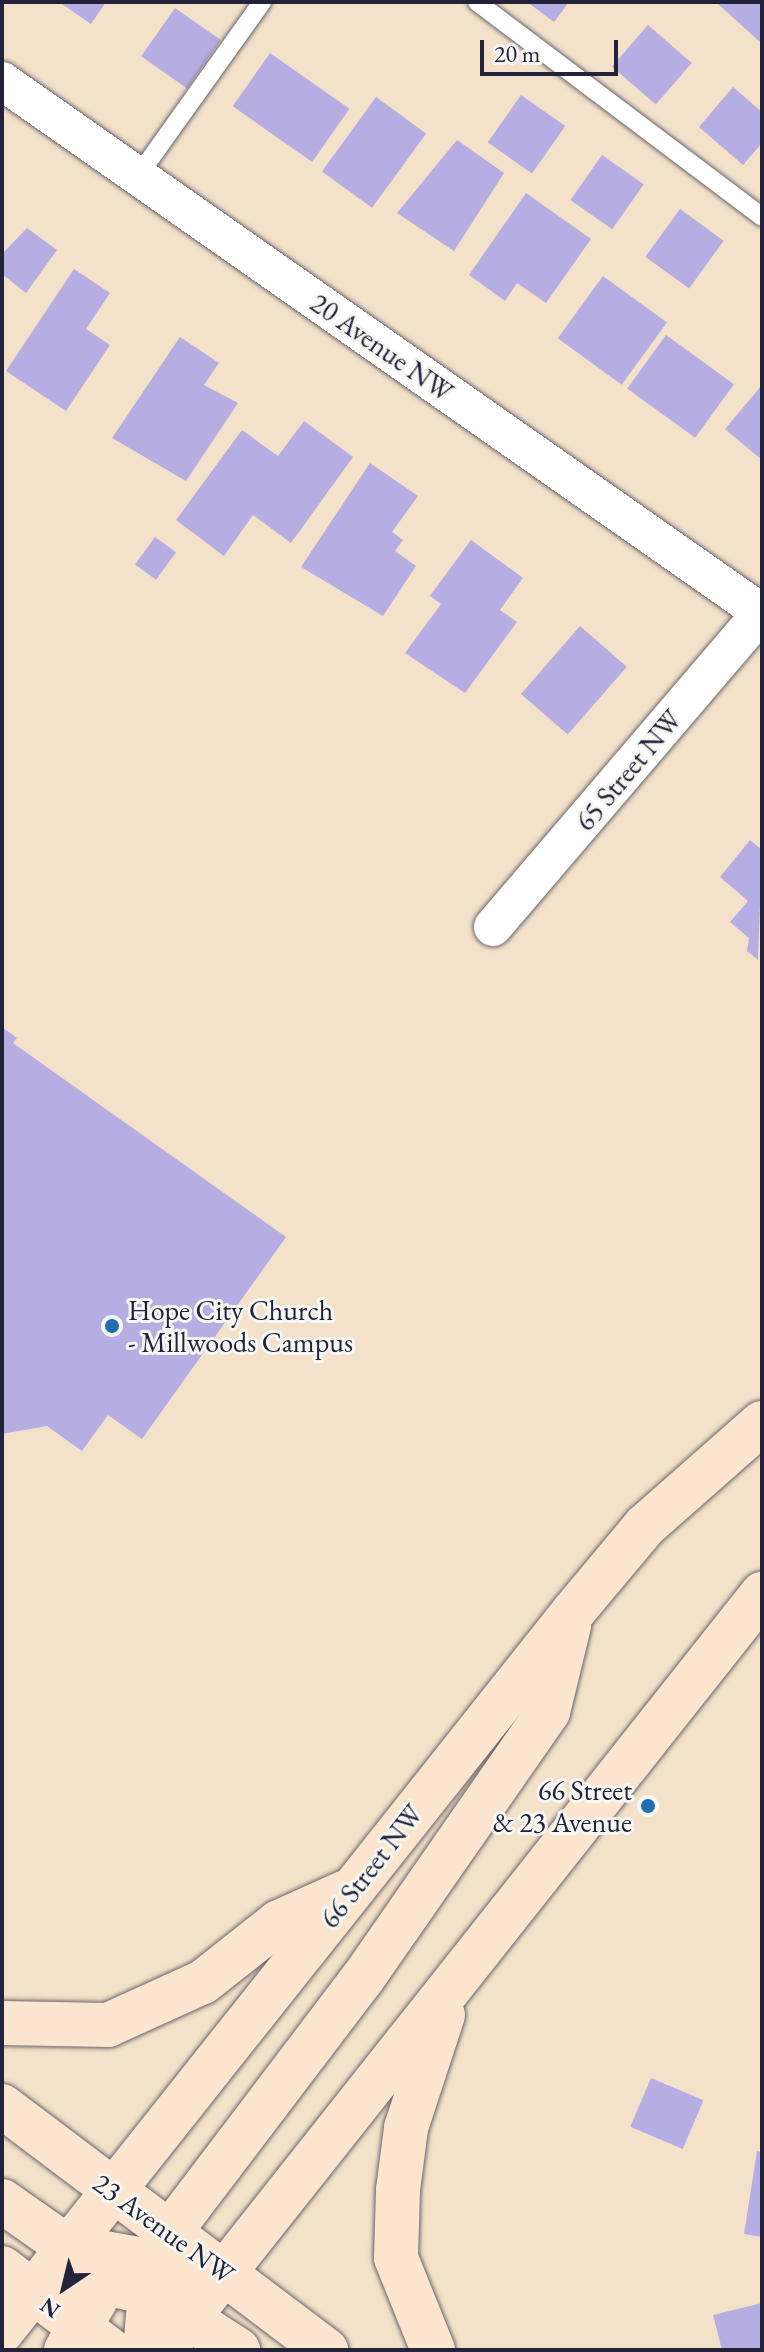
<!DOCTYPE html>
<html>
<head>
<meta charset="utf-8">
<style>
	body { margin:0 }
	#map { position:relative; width:764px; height:2352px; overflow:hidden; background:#f3e2c9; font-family:"EB Garamond",serif }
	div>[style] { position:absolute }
	.building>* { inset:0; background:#b6ade2; transform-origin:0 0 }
	.roads { filter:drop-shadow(0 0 2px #6b656d) drop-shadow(0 0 2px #6b656d) }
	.lane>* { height:18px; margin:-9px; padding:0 9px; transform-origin:9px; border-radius:9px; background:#fff }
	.street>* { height:38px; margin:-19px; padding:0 19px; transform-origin:19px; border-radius:19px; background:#fff }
	.secondary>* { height:44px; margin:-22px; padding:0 22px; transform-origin:22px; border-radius:22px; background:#fbe5cf }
	.dots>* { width:22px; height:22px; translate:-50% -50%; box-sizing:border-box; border:4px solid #f6f6f2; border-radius:50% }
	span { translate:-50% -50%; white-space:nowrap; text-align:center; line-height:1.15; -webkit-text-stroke:6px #f6f6f2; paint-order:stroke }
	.street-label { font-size:28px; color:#22223b }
	.poi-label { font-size:28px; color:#22223b }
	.left { translate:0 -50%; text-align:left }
	.right { translate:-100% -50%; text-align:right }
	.frame { position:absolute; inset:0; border:4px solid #22223b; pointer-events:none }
	.north { position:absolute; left:24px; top:2248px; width:80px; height:80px; -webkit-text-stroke:6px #f6f6f2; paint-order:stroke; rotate:215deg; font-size:22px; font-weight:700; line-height:32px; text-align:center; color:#22223b }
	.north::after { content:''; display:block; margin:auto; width:28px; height:36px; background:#22223b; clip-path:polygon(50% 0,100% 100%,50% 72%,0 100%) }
	.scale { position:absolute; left:480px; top:40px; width:138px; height:36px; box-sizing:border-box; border:4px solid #22223b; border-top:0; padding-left:10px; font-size:24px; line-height:28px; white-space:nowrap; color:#22223b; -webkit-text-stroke:6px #f6f6f2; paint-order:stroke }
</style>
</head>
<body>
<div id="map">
	<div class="building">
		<div style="clip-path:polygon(59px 2px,106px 2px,91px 24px)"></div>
		<div style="clip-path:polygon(527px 2px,569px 2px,554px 22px)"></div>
		<div style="clip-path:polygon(716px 2px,762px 2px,762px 44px)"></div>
		<div style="left:175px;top:8px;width:56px;height:59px;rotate:35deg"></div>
		<div style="left:648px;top:25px;width:58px;height:55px;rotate:41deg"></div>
		<div style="left:270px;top:53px;width:97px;height:65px;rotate:35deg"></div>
		<div style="clip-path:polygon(733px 87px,762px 112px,762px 143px,743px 165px,699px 127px)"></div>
		<div style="left:521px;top:95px;width:54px;height:58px;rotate:35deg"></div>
		<div style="left:376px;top:97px;width:62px;height:92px;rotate:36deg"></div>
		<div style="clip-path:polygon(457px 140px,504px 173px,454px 251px,397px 213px)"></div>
		<div style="left:602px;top:155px;width:51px;height:55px;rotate:35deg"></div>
		<div style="clip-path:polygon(526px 193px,591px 239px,546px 303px,517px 283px,505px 301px,469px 275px)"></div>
		<div style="left:680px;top:209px;width:54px;height:59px;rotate:36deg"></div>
		<div style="clip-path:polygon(27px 228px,57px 250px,26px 293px,2px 274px,2px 254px)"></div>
		<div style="clip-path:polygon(74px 269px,110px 293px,86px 329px,110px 345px,66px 411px,6px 371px)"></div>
		<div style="left:603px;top:276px;width:79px;height:77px;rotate:36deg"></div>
		<div style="left:666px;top:335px;width:84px;height:66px;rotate:36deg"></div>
		<div style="clip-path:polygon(180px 337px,219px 363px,204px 385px,238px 403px,186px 481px,112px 438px)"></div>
		<div style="clip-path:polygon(762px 385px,762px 460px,725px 429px)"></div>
		<div style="clip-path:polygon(304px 421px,353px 457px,291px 543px,253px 515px,224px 556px,176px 520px,242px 430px,278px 456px)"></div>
		<div style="clip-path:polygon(370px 463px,418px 496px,392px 532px,403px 540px,395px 551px,416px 566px,383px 616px,301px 567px)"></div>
		<div style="left:155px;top:537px;width:26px;height:34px;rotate:36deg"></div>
		<div style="clip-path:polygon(471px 540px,523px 578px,500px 610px,517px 622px,465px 693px,405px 653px,441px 604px,430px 596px)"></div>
		<div style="left:580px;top:626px;width:62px;height:90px;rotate:41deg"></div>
		<div style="clip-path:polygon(750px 840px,762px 850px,758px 960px,747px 951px,749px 938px,730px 922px,748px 901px,720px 877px)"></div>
		<div style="clip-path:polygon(2px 1027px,17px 1038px,13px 1043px,286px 1237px,142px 1439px,108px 1415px,82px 1451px,47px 1426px,2px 1434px)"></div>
		<div style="left:651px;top:2078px;width:57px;height:53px;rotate:23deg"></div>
		<div style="clip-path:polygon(757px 2151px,762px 2152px,762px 2237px,744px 2234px)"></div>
		<div style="clip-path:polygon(762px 2303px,762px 2350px,722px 2350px,713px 2315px)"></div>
	</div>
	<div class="roads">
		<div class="lane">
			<div style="left:477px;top:2px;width:357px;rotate:37deg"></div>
			<div style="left:138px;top:176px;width:214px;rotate:-54.5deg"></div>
		</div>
		<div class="street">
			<div style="left:2px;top:81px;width:928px;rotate:34.99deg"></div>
			<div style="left:493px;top:927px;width:414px;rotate:-49.5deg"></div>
		</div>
		<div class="secondary">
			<div style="left:2px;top:2023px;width:106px;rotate:1.1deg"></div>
			<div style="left:108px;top:2025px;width:104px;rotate:-24.4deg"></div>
			<div style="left:203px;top:1982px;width:97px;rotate:-38.3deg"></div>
			<div style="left:279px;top:1922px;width:73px;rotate:-24.1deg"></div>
			<div style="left:2px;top:2106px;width:406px;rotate:37deg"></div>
			<div style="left:2px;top:2201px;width:78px;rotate:35.1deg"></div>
			<div style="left:66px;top:2246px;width:123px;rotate:10.3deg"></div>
			<div style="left:2px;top:2268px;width:136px;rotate:37.2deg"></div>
			<div style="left:32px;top:2290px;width:68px;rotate:-6.7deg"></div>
			<div style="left:100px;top:2282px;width:51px;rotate:12.4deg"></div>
			<div style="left:150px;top:2293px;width:105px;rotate:32.9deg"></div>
			<div style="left:2px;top:2331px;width:918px;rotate:-51.54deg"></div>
			<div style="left:573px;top:1612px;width:112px;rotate:-50.1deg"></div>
			<div style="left:645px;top:1526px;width:156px;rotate:-41.4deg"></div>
			<div style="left:66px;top:2350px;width:57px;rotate:-59.4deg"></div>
			<div style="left:95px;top:2301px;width:44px;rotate:-76.9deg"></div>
			<div style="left:145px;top:2350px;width:57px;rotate:-85deg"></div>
			<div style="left:150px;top:2293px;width:64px;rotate:-71.8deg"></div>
			<div style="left:170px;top:2232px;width:319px;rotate:-52.8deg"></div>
			<div style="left:363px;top:1978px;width:324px;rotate:-55.2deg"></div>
			<div style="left:548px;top:1712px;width:89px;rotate:-76.3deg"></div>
			<div style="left:163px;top:2350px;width:965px;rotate:-51.61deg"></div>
			<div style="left:433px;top:2350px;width:99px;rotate:-111.9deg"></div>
			<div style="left:396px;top:2258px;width:68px;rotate:-88.3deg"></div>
			<div style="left:398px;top:2190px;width:63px;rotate:-82.6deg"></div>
			<div style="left:406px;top:2128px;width:119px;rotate:-71.9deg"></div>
		</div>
	</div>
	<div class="dots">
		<div style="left:112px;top:1326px;background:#1f6fb2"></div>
		<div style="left:648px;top:1806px;background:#1f6fb2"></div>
	</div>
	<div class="street-label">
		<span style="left:382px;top:347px;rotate:35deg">20 Avenue NW</span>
		<span style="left:628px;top:770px;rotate:-50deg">65 Street NW</span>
		<span style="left:371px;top:1866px;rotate:-52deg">66 Street NW</span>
		<span style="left:164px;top:2228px;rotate:36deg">23 Avenue NW</span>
	</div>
	<div class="poi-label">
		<span class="left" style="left:128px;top:1326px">Hope City Church<br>- Millwoods Campus</span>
		<span class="right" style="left:632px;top:1806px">66 Street<br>&amp; 23 Avenue</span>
	</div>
	<div class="frame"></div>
	<div class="north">N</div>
	<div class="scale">20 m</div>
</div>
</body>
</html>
